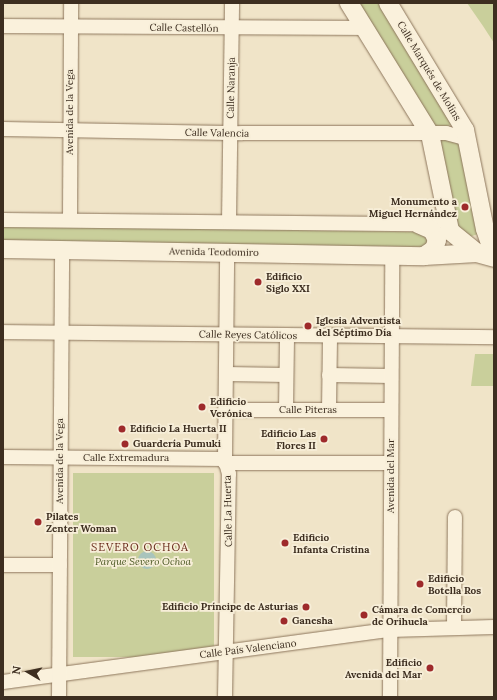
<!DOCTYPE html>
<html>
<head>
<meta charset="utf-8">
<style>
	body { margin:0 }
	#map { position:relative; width:497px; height:700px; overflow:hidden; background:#f0e4c8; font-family:Lora,serif }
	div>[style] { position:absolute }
	.green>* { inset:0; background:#c9cf9b; transform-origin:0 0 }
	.water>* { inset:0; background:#a9c4bc }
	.round { border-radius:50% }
	.roads { filter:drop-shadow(0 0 1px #8d765c) drop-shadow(0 0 1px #8d765c) }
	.minor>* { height:14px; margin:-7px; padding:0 7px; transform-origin:7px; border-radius:7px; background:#faf1dc }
	.tertiary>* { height:18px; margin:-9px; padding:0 9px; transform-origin:9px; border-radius:9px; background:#faf1dc }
	.dots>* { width:11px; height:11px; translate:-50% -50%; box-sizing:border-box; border:2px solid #f7eed8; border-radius:50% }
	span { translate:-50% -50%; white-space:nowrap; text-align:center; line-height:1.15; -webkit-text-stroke:3.5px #f7eed8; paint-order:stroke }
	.street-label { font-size:10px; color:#3d2e20 }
	.poi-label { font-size:10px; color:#3d2e20; font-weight:700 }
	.right { translate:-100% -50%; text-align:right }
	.left { translate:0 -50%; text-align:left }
	.park-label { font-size:10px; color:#4d5a26; font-style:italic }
	.neighbourhood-label { font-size:11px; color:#6b2e1e; letter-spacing:1px }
	.frame { position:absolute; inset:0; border:4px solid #3d2e20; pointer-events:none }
	.north { position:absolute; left:8px; top:652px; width:40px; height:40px; -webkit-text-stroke:3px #f7eed8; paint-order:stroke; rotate:279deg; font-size:11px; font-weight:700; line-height:16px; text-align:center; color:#3d2e20 }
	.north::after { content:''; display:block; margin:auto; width:14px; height:18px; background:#3d2e20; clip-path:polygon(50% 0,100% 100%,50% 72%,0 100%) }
</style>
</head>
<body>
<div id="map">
	<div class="green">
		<div style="clip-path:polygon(356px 3px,379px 3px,454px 124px,449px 125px,461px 148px,488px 231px,459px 240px,448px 185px)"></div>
		<div style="clip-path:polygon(467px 3px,494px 3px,494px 43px,483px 26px)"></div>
		<div style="clip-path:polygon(3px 226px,423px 232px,429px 235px,429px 247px,3px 243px)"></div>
		<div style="clip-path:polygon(475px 354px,494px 354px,494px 386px,471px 386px)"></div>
		<div style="left:73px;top:473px;width:141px;height:184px"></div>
	</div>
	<div class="water">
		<div class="round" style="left:138px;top:551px;width:18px;height:18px"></div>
	</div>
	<div class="roads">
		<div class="minor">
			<div style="left:3px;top:26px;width:362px;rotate:0.3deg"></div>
			<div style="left:3px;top:129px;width:239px;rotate:1deg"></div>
			<div style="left:242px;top:133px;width:204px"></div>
			<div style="left:446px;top:133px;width:23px;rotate:15deg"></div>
			<div style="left:3px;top:220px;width:415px;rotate:0.6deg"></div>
			<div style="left:418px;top:224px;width:21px;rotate:-11deg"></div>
			<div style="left:439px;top:220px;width:8px;rotate:-30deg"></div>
			<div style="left:70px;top:220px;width:217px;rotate:-89.7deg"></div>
			<div style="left:229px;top:222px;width:219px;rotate:-89.2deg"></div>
			<div style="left:3px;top:332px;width:491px;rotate:0.6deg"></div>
			<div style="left:226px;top:374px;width:60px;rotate:1deg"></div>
			<div style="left:329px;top:375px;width:62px;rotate:0.9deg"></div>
			<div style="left:225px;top:410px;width:166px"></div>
			<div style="left:286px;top:410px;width:75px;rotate:-89.2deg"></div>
			<div style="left:329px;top:410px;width:74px;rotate:-89.2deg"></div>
			<div style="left:3px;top:457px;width:222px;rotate:0.5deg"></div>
			<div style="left:225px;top:463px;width:166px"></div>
			<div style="left:3px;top:565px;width:57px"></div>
			<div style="left:454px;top:627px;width:110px;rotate:-89.5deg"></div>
			<div style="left:3px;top:682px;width:390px;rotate:-7.7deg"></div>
			<div style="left:390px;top:630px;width:104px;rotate:-1.7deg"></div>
			<div style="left:59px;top:697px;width:447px;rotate:-89.6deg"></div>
			<div style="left:225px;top:697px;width:223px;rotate:-89deg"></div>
			<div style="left:229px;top:474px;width:16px;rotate:-105deg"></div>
			<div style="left:225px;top:459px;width:207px;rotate:-89.4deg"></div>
			<div style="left:390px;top:697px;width:442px;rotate:-89.7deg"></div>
		</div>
		<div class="tertiary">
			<div style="left:349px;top:3px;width:154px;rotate:58.3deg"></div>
			<div style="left:430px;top:134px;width:99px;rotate:78.3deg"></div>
			<div style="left:450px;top:231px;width:35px;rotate:39deg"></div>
			<div style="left:388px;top:3px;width:149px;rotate:58.8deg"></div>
			<div style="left:465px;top:130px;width:101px;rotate:78.6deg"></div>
			<div style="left:485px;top:229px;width:28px;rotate:71deg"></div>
			<div style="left:418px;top:224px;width:15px;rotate:23deg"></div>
			<div style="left:432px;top:230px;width:11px;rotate:63deg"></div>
			<div style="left:437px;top:240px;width:9px;rotate:108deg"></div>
			<div style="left:434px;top:249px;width:12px;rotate:145deg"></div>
			<div style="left:3px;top:249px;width:421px;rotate:1deg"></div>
			<div style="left:424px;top:256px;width:53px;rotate:-3.2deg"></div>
			<div style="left:477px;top:253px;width:18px;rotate:16deg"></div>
		</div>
	</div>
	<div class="dots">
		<div style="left:465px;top:207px;background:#9e2a2b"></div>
		<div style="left:258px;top:282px;background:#9e2a2b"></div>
		<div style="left:308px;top:326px;background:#9e2a2b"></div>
		<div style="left:202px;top:407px;background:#9e2a2b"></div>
		<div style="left:122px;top:429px;background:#9e2a2b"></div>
		<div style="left:324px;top:439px;background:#9e2a2b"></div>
		<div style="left:125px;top:444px;background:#9e2a2b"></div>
		<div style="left:38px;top:522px;background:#9e2a2b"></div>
		<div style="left:285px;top:543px;background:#9e2a2b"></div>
		<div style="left:420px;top:584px;background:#9e2a2b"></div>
		<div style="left:306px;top:607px;background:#9e2a2b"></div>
		<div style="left:364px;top:615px;background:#9e2a2b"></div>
		<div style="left:284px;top:621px;background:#9e2a2b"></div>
		<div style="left:430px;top:668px;background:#9e2a2b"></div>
	</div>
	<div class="street-label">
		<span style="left:184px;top:28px;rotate:1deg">Calle Castellón</span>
		<span style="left:429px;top:71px;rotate:59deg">Calle Marqués de Molins</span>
		<span style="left:231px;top:88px;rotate:-89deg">Calle Naranja</span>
		<span style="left:70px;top:112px;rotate:-90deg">Avenida de la Vega</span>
		<span style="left:217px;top:133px;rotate:1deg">Calle Valencia</span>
		<span style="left:214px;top:252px;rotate:1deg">Avenida Teodomiro</span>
		<span style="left:248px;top:335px;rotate:1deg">Calle Reyes Católicos</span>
		<span style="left:308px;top:410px">Calle Piteras</span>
		<span style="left:126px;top:458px">Calle Extremadura</span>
		<span style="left:60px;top:461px;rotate:-90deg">Avenida de la Vega</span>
		<span style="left:391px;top:476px;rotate:-90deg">Avenida del Mar</span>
		<span style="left:228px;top:511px;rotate:-91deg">Calle La Huerta</span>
		<span style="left:248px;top:649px;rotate:-7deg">Calle País Valenciano</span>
	</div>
	<div class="poi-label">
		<span class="right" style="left:457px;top:207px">Monumento a<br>Miguel Hernández</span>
		<span class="left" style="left:266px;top:282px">Edificio<br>Siglo XXI</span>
		<span class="left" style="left:316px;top:326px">Iglesia Adventista<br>del Séptimo Día</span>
		<span class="left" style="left:210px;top:407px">Edificio<br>Verónica</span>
		<span class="left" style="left:130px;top:429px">Edificio La Huerta II</span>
		<span class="right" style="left:316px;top:439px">Edificio Las<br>Flores II</span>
		<span class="left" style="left:133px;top:444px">Guardería Pumuki</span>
		<span class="left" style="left:46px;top:522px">Pilates<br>Zenter Woman</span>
		<span class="left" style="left:293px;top:543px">Edificio<br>Infanta Cristina</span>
		<span class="left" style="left:428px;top:584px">Edificio<br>Botella Ros</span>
		<span class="right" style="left:298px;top:607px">Edificio Príncipe de Asturias</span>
		<span class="left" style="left:372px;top:615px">Cámara de Comercio<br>de Orihuela</span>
		<span class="left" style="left:292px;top:621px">Ganesha</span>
		<span class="right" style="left:422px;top:668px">Edificio<br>Avenida del Mar</span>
	</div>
	<div class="park-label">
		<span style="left:143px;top:562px">Parque Severo Ochoa</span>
	</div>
	<div class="neighbourhood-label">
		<span style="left:140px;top:547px">SEVERO OCHOA</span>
	</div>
	<div class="frame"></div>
	<div class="north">N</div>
</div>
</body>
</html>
